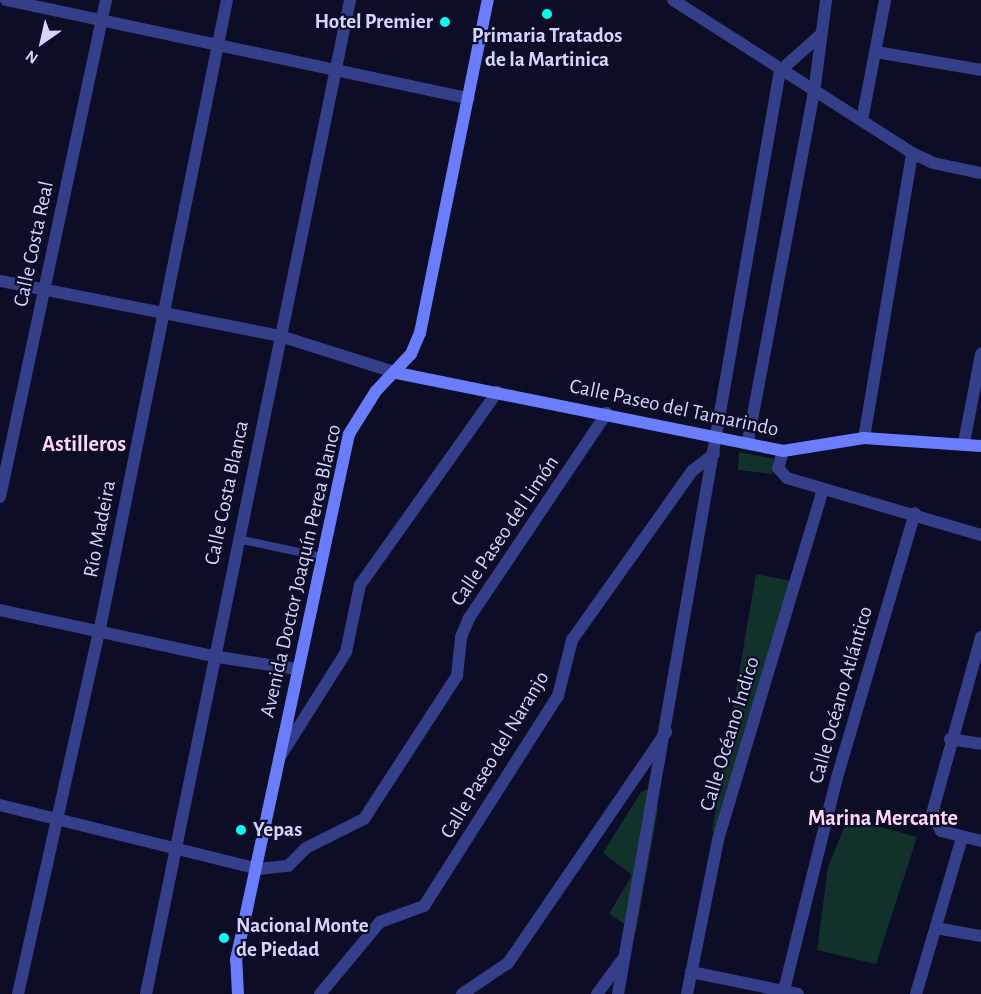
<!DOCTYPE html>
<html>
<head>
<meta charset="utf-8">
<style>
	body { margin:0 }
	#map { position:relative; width:981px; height:994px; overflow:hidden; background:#0e0d27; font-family:"Alegreya Sans",sans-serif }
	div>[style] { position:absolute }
	.green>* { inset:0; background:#10322b }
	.lane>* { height:8px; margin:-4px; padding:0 4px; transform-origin:4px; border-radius:4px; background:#353f89 }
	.street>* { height:12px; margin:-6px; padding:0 6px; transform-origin:6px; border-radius:6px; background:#353f89 }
	.secondary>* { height:12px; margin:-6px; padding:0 6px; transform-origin:6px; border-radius:6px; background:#6b7dff }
	.dots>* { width:16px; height:16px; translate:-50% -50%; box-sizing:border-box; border:3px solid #0e0d27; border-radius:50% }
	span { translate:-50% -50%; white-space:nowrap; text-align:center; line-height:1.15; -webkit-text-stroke:4.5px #0e0d27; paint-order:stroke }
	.poi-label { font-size:21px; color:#d4d5ff; font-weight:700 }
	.right { translate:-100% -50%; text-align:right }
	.left { translate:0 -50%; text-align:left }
	.street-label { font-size:21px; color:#d4d5ff }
	.neighbourhood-label { font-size:22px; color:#ffd6f6; font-weight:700 }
	.north { position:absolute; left:12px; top:12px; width:60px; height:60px; -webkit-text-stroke:4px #0e0d27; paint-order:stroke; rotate:214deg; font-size:16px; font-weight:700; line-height:24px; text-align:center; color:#d4d5ff }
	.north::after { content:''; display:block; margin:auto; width:21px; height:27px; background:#d4d5ff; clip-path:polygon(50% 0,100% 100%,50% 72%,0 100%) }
</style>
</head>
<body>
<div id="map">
	<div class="green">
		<div style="clip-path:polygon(739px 452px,774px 459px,772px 474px,738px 470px)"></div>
		<div style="clip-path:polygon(756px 574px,800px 583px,726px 833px,712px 831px)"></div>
		<div style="clip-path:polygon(649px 788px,658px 809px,636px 931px,609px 914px,632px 875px,603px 853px,641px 792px)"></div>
		<div style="clip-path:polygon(848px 818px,917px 837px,876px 964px,817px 950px,828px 867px)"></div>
	</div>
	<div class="lane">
		<div style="left:238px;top:539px;width:85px;rotate:12.2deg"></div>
	</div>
	<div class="street">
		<div style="left:6px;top:0;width:473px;rotate:12deg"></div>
		<div style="left:673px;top:0;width:284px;rotate:32.6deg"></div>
		<div style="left:912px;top:153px;width:23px;rotate:25deg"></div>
		<div style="left:933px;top:163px;width:49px;rotate:11.8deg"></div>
		<div style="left:876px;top:52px;width:107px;rotate:9.7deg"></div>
		<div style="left:862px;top:120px;width:122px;rotate:-79.1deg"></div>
		<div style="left:0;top:281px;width:285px;rotate:11.1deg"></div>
		<div style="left:280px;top:336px;width:123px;rotate:17.5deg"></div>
		<div style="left:864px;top:438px;width:289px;rotate:-80.4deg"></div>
		<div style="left:748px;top:441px;width:354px;rotate:-79.3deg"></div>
		<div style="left:814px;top:93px;width:94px;rotate:-82.6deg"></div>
		<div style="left:964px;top:443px;width:91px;rotate:-79.2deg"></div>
		<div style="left:783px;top:451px;width:18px;rotate:106deg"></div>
		<div style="left:778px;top:468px;width:13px;rotate:48deg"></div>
		<div style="left:787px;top:478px;width:202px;rotate:16.4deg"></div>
		<div style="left:0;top:497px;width:508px;rotate:-77.96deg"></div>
		<div style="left:0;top:610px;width:217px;rotate:12.2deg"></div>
		<div style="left:212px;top:656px;width:85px;rotate:8.8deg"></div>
		<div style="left:981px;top:637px;width:184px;rotate:105.5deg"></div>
		<div style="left:932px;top:814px;width:19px;rotate:62deg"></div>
		<div style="left:941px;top:831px;width:41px;rotate:14deg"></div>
		<div style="left:950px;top:739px;width:31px;rotate:9deg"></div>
		<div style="left:281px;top:755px;width:122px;rotate:-57.7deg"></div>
		<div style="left:346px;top:652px;width:68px;rotate:-78.2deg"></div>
		<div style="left:360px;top:585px;width:237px;rotate:-54.6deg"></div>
		<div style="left:0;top:805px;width:266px;rotate:13.9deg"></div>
		<div style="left:258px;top:869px;width:30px;rotate:-6deg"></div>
		<div style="left:288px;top:866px;width:25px;rotate:-45deg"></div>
		<div style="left:306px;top:848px;width:65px;rotate:-26.6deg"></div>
		<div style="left:364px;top:819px;width:171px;rotate:-57deg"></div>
		<div style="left:457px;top:676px;width:39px;rotate:-84deg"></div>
		<div style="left:461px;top:637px;width:21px;rotate:-67deg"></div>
		<div style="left:469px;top:618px;width:247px;rotate:-56.1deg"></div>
		<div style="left:936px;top:928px;width:46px;rotate:10.1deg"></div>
		<div style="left:691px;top:972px;width:109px;rotate:11.6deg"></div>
		<div style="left:18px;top:994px;width:370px;rotate:-77.4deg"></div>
		<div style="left:99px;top:633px;width:646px;rotate:-78.57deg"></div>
		<div style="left:146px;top:994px;width:1015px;rotate:-78.4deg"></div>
		<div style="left:320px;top:994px;width:94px;rotate:-50.2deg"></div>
		<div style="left:380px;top:922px;width:47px;rotate:-20deg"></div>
		<div style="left:424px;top:906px;width:249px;rotate:-57.5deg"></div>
		<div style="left:558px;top:696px;width:58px;rotate:-76deg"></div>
		<div style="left:572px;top:640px;width:207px;rotate:-54.6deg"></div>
		<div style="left:692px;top:471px;width:28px;rotate:-38deg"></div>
		<div style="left:462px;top:994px;width:55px;rotate:-34deg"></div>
		<div style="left:508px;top:963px;width:280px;rotate:-55.6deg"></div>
		<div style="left:597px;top:994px;width:44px;rotate:-53.4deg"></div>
		<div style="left:618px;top:994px;width:937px;rotate:-80.05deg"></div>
		<div style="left:780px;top:71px;width:52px;rotate:-41.9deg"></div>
		<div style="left:687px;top:994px;width:161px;rotate:-78.6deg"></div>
		<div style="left:719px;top:836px;width:362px;rotate:-73.3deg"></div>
		<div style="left:783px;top:994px;width:219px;rotate:-76deg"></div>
		<div style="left:836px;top:781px;width:279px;rotate:-73.6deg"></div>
		<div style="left:916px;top:994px;width:163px;rotate:-73.6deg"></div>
	</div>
	<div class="secondary">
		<div style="left:397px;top:373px;width:394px;rotate:11.4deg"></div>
		<div style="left:783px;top:451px;width:82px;rotate:-9.1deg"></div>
		<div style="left:864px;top:438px;width:117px;rotate:3.9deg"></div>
		<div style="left:238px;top:994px;width:34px;rotate:-93deg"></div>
		<div style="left:236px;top:960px;width:538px;rotate:-77.88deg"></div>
		<div style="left:349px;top:434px;width:51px;rotate:-57.9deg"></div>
		<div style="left:376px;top:391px;width:51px;rotate:-46.6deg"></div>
		<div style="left:411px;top:354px;width:23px;rotate:-67deg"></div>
		<div style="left:420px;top:333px;width:340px;rotate:-78.5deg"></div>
	</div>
	<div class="dots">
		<div style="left:547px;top:14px;background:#00fff1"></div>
		<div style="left:445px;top:22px;background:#00fff1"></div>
		<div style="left:241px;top:830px;background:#00fff1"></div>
		<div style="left:224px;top:938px;background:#00fff1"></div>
	</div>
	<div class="poi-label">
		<span class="right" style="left:433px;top:22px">Hotel Premier</span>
		<span style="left:547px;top:48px">Primaria Tratados<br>de la Martinica</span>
		<span class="left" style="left:253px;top:830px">Yepas</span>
		<span class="left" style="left:236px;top:938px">Nacional Monte<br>de Piedad</span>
	</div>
	<div class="street-label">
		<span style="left:34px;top:244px;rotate:-78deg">Calle Costa Real</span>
		<span style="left:674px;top:408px;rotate:12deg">Calle Paseo del Tamarindo</span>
		<span style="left:227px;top:493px;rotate:-78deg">Calle Costa Blanca</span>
		<span style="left:100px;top:529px;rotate:-79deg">Río Madeira</span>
		<span style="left:505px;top:531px;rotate:-56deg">Calle Paseo del Limón</span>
		<span style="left:301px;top:571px;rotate:-77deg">Avenida Doctor Joaquín Perea Blanco</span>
		<span style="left:841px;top:695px;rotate:-74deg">Calle Océano Atlántico</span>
		<span style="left:730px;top:734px;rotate:-73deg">Calle Océano Índico</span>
		<span style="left:495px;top:755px;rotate:-59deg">Calle Paseo del Naranjo</span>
	</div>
	<div class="neighbourhood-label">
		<span style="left:84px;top:445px">Astilleros</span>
		<span style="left:883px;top:819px">Marina Mercante</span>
	</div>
	<div class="north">N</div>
</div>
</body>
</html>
